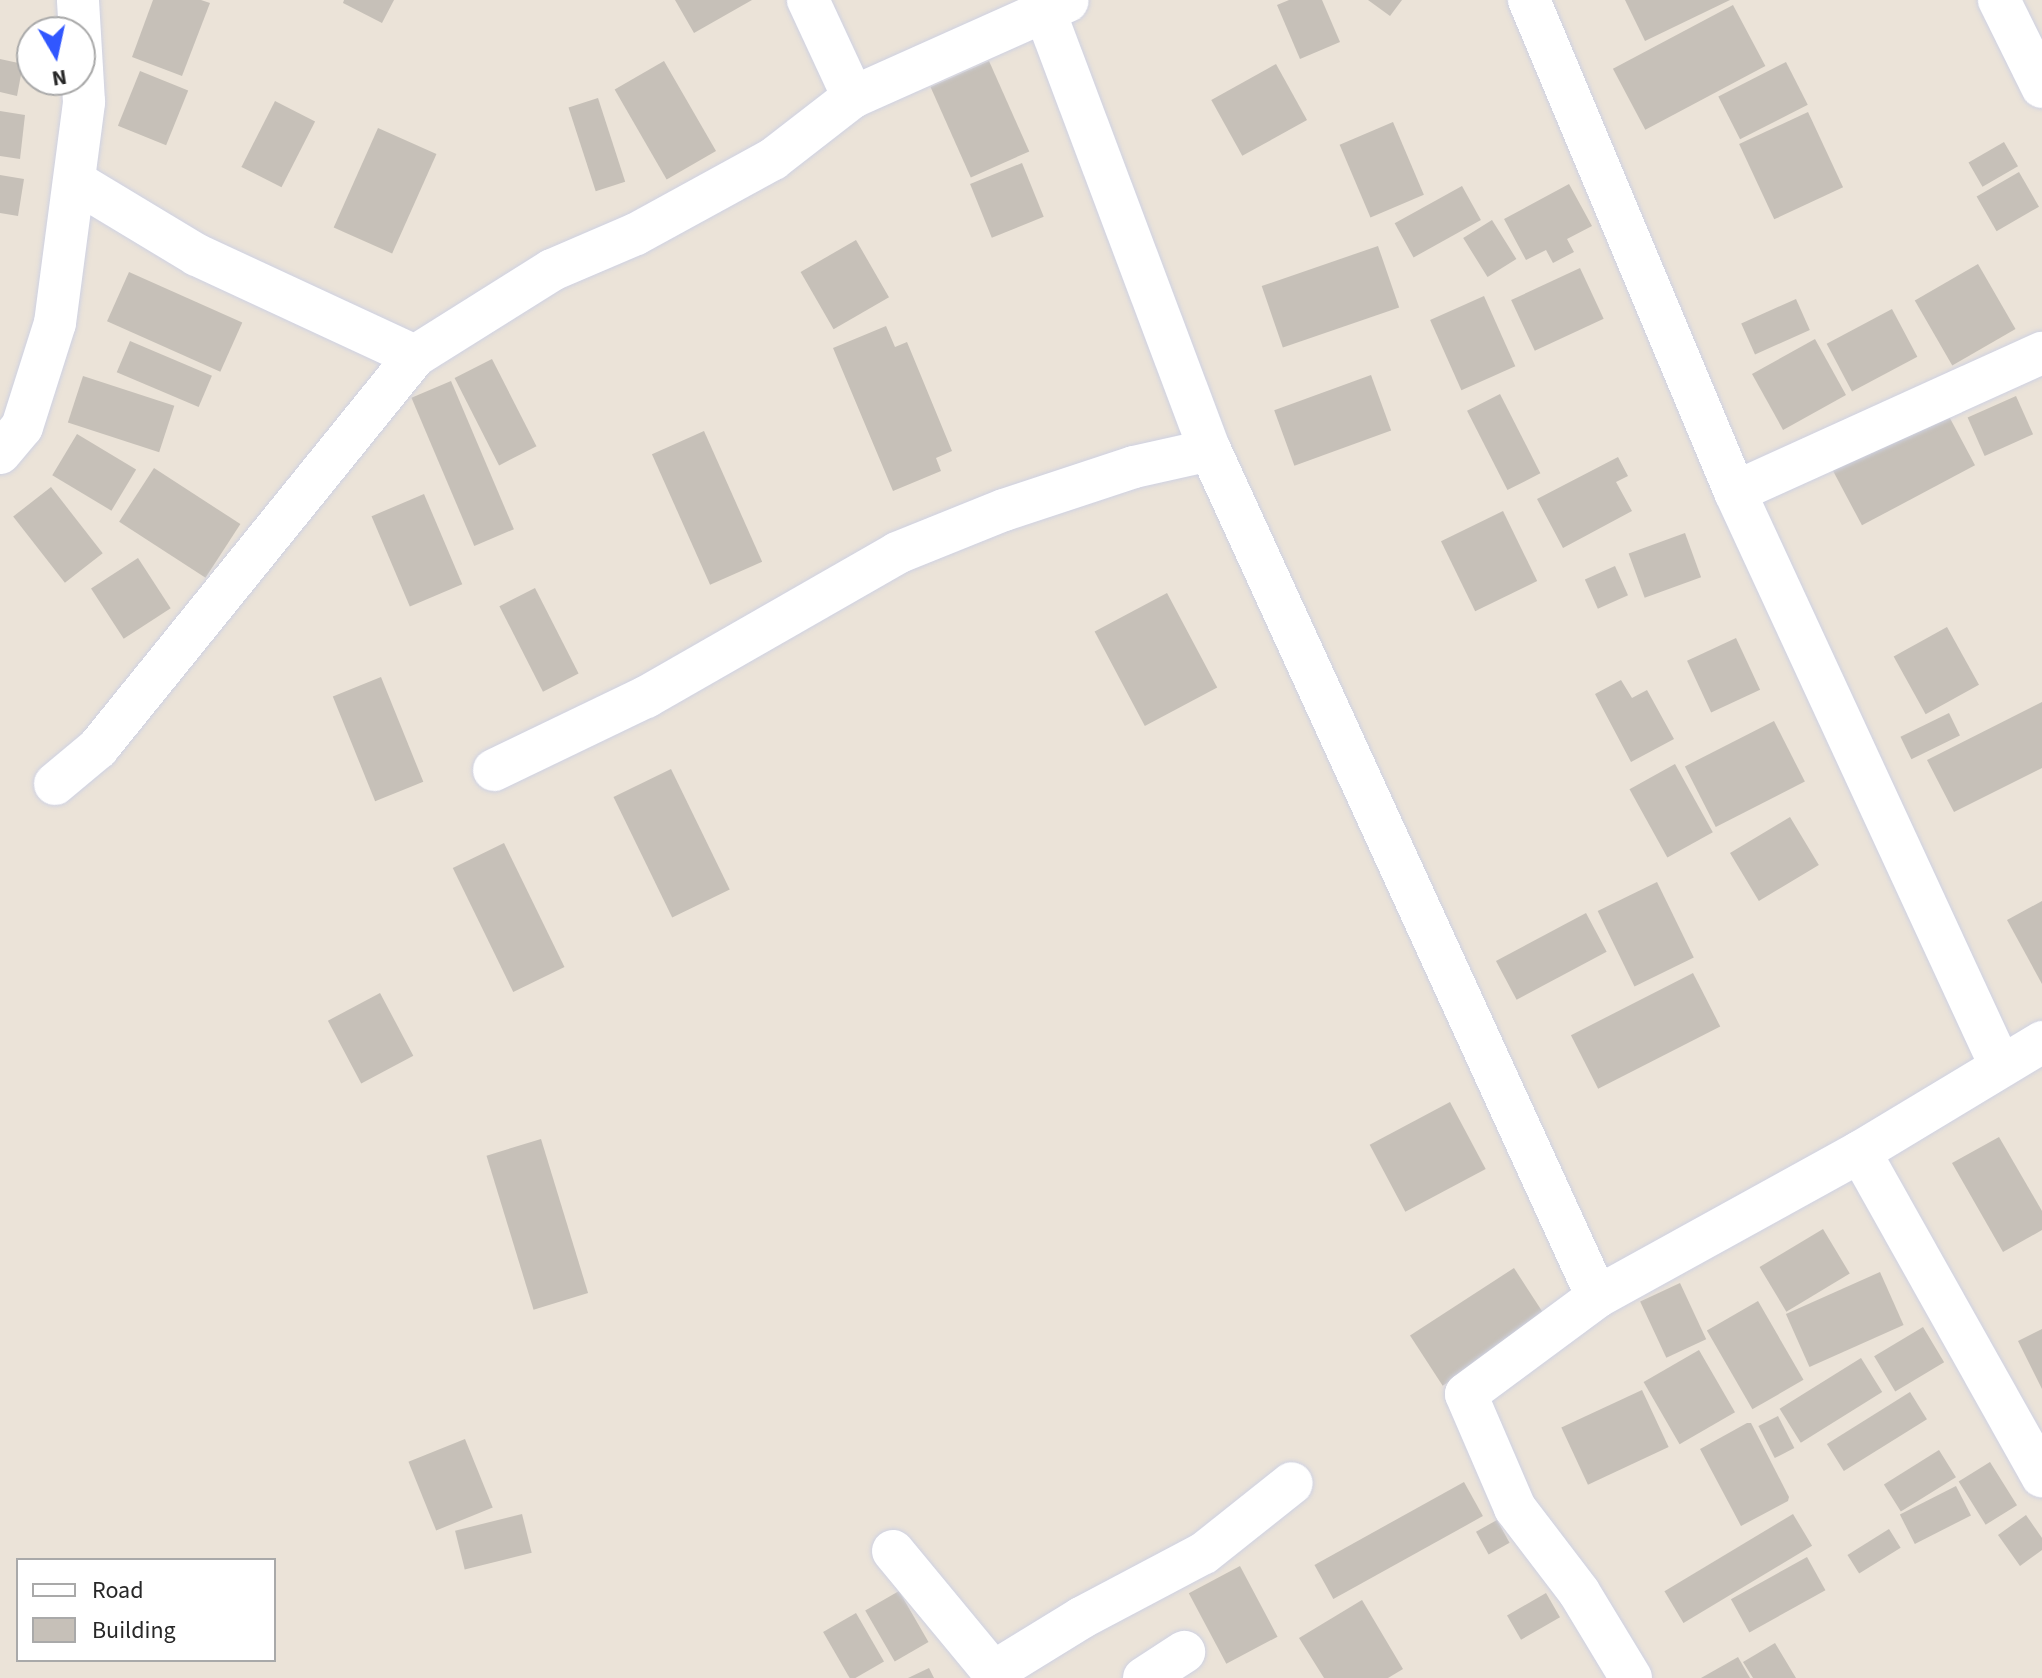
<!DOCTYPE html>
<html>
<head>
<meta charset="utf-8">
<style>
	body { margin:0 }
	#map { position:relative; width:2042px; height:1678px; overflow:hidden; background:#ebe3d8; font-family:"Source Sans 3",sans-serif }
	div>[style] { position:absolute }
	.building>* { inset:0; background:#c6c0b8; transform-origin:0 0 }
	.roads { filter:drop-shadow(0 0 2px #ced1e2) drop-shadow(0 0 2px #ced1e2) }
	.minor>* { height:42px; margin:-21px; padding:0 21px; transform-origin:21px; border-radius:21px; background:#fff }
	span { translate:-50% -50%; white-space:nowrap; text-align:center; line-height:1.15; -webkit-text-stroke:7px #fff; paint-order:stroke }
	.legend { position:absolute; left:16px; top:1558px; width:260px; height:104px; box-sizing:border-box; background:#fff; border:2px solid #a9a9a9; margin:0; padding:10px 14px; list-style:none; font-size:24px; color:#282828 }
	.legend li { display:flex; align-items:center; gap:16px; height:40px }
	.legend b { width:40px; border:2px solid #a9a9a9 }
	.north { position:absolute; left:16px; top:16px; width:80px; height:80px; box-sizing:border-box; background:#fff; border:2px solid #a9a9a9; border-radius:50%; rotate:171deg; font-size:22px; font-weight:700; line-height:32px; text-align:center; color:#282828 }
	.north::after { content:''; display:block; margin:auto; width:28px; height:36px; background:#3157ff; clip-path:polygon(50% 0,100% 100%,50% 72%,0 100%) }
</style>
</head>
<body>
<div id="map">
	<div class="building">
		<div style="clip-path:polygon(153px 0,201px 0,210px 3px,182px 76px,132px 57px)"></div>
		<div style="clip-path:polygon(344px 0,394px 0,382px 23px,343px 3px)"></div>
		<div style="clip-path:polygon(675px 0,752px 0,694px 33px)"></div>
		<div style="clip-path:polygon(1289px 0,1322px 0,1340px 42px,1300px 59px,1277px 5px)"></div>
		<div style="clip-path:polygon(1368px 0,1402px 0,1390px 16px)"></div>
		<div style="clip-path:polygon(1625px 0,1730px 0,1645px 41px)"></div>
		<div style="left:1733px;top:5px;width:69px;height:136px;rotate:62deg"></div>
		<div style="clip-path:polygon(0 59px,23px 64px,17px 96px,0 92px)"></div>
		<div style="left:664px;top:61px;width:104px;height:57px;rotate:60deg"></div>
		<div style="left:989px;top:61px;width:99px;height:64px;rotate:66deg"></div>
		<div style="left:1786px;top:62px;width:48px;height:76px;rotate:63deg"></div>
		<div style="left:1276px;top:64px;width:64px;height:74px;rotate:61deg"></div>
		<div style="left:140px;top:71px;width:52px;height:59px;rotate:22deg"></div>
		<div style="left:598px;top:98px;width:88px;height:31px;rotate:72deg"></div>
		<div style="left:275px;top:101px;width:45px;height:74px;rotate:27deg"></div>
		<div style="clip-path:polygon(0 111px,25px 115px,20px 159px,0 156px)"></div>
		<div style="left:1808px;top:112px;width:83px;height:76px;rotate:65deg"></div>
		<div style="left:1393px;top:122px;width:79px;height:58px;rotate:67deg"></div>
		<div style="left:378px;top:128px;width:64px;height:109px;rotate:24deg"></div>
		<div style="left:2004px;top:142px;width:28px;height:41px;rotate:60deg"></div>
		<div style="left:1022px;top:163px;width:58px;height:56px;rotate:68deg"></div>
		<div style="left:2019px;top:172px;width:40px;height:49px;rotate:60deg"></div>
		<div style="clip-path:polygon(0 175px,24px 179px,18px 216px,0 213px)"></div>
		<div style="clip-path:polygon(1569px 184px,1592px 226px,1567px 239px,1574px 252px,1553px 263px,1546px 250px,1526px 260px,1504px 219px)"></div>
		<div style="left:1462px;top:186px;width:39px;height:77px;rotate:61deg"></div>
		<div style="left:1492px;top:220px;width:46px;height:34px;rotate:58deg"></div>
		<div style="left:856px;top:240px;width:66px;height:64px;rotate:60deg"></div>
		<div style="left:1378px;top:246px;width:65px;height:123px;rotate:71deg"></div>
		<div style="left:1978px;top:264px;width:75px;height:73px;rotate:60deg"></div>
		<div style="left:1580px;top:268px;width:56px;height:76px;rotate:65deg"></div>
		<div style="left:129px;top:272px;width:124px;height:54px;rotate:24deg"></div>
		<div style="left:1484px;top:296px;width:77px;height:59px;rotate:66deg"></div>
		<div style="left:1796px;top:299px;width:34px;height:60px;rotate:66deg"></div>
		<div style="left:1892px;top:309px;width:54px;height:74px;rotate:62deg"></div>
		<div style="clip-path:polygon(886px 326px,895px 347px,907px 342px,952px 451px,936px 458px,941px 471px,893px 491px,833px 348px)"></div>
		<div style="left:1815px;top:339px;width:64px;height:72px;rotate:61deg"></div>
		<div style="left:130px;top:341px;width:89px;height:34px;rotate:23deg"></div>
		<div style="left:492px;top:359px;width:98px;height:42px;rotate:63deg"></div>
		<div style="left:1371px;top:375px;width:59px;height:103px;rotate:70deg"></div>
		<div style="left:83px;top:376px;width:96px;height:49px;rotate:18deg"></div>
		<div style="left:451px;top:381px;width:161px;height:43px;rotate:67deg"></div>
		<div style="left:1500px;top:394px;width:89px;height:37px;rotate:63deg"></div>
		<div style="left:2016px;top:396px;width:42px;height:53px;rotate:66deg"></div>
		<div style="left:1944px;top:407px;width:66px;height:128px;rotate:62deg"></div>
		<div style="left:704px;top:431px;width:143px;height:57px;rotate:66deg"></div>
		<div style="left:77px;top:434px;width:69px;height:48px;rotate:31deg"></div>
		<div style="clip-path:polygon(1618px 457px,1628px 476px,1616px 482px,1632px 511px,1563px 548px,1537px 499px)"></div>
		<div style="left:154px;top:468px;width:103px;height:64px;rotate:33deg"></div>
		<div style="left:51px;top:487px;width:84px;height:48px;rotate:52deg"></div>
		<div style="left:424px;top:494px;width:98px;height:57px;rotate:67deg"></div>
		<div style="left:1503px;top:511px;width:78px;height:69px;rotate:64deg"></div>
		<div style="left:1685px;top:533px;width:47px;height:60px;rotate:70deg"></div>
		<div style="left:138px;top:558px;width:60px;height:56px;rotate:57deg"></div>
		<div style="left:1615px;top:566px;width:32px;height:33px;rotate:66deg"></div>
		<div style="left:535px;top:588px;width:96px;height:40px;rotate:63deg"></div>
		<div style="left:1167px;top:593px;width:107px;height:82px;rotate:62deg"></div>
		<div style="left:1947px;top:627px;width:66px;height:61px;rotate:61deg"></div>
		<div style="left:1736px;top:638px;width:57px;height:54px;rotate:65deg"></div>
		<div style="left:381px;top:677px;width:113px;height:52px;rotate:68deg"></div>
		<div style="clip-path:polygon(1621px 680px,1632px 698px,1647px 690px,1674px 739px,1631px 762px,1595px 694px)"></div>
		<div style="clip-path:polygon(2042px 702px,2042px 768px,1954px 812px,1927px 760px)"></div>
		<div style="left:1949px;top:713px;width:25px;height:54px;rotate:64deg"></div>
		<div style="left:1774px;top:721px;width:68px;height:100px;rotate:63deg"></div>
		<div style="left:1675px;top:764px;width:78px;height:52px;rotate:61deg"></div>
		<div style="left:671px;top:769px;width:134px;height:64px;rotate:64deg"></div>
		<div style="left:1790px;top:817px;width:56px;height:70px;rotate:59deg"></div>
		<div style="left:504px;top:843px;width:138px;height:57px;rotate:64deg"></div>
		<div style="left:1657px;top:882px;width:84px;height:66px;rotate:64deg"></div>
		<div style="clip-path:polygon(2042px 901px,2042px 984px,2007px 920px)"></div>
		<div style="left:1586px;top:913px;width:44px;height:102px;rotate:62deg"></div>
		<div style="left:1693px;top:973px;width:60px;height:137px;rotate:63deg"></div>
		<div style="left:380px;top:993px;width:71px;height:59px;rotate:62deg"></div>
		<div style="left:1450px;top:1102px;width:76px;height:91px;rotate:62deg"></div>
		<div style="clip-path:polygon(1999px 1137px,2042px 1211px,2042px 1230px,2003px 1252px,1952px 1163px)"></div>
		<div style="left:541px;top:1139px;width:161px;height:57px;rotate:73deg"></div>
		<div style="left:1823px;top:1229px;width:52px;height:74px;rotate:59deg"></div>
		<div style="left:1514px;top:1268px;width:60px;height:124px;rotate:57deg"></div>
		<div style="left:1880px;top:1272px;width:58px;height:103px;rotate:66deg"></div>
		<div style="left:1680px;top:1283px;width:62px;height:44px;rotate:65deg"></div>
		<div style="left:1758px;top:1301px;width:91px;height:59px;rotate:60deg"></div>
		<div style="left:1923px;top:1327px;width:41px;height:57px;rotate:59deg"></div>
		<div style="clip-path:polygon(2042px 1329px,2042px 1389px,2018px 1341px)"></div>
		<div style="left:1699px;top:1350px;width:72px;height:64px;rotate:60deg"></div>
		<div style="left:1861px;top:1358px;width:40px;height:96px;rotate:58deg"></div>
		<div style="left:1642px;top:1390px;width:63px;height:89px;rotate:65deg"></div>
		<div style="left:1910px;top:1392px;width:32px;height:98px;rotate:58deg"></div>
		<div style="left:1778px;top:1416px;width:36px;height:22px;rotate:63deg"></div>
		<div style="clip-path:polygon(1747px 1423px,1751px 1423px,1789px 1497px,1788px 1501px,1741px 1526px,1700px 1449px)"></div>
		<div style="left:465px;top:1439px;width:74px;height:61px;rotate:68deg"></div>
		<div style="left:1939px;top:1450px;width:32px;height:65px;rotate:58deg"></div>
		<div style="left:1990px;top:1462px;width:51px;height:37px;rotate:58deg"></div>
		<div style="left:1464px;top:1482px;width:39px;height:171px;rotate:61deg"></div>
		<div style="left:1956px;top:1486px;width:33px;height:63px;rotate:63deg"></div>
		<div style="left:522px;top:1514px;width:40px;height:69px;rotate:76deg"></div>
		<div style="left:1793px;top:1514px;width:37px;height:150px;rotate:59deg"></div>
		<div style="clip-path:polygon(2026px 1515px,2042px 1538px,2042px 1550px,2020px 1566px,1998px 1535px)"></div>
		<div style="left:1497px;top:1520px;width:26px;height:24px;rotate:61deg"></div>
		<div style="left:1889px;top:1529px;width:22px;height:49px;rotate:58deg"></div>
		<div style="left:1807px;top:1557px;width:38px;height:87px;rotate:61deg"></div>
		<div style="left:1240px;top:1566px;width:80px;height:58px;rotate:62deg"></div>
		<div style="left:899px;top:1591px;width:59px;height:39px;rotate:60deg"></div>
		<div style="left:1546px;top:1593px;width:28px;height:45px;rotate:60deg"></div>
		<div style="clip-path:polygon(1362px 1600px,1403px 1669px,1388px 1678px,1324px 1678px,1299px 1638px)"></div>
		<div style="left:856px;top:1613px;width:56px;height:38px;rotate:60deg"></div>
		<div style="clip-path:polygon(1775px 1643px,1796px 1678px,1753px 1678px,1743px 1662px)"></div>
		<div style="clip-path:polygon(1738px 1657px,1750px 1678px,1701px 1678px)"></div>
		<div style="clip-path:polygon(929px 1668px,934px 1678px,908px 1678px)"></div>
	</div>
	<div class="roads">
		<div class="minor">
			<div style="left:808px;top:0;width:107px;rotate:65.1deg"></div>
			<div style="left:1529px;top:0;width:533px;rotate:67.28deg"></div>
			<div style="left:1735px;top:492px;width:631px;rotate:65.18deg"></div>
			<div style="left:1999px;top:0;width:97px;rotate:63.7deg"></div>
			<div style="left:1045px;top:12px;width:468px;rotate:69.4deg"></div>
			<div style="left:1210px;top:450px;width:931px;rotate:65.44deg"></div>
			<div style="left:76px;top:182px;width:141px;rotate:31.1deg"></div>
			<div style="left:197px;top:255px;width:240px;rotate:24.9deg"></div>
			<div style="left:0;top:453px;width:34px;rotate:-50deg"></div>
			<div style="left:22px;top:427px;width:109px;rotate:-72.4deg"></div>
			<div style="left:55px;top:323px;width:223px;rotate:-82.5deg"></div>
			<div style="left:84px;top:102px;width:102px;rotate:-93.4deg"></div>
			<div style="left:1735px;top:492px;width:337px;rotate:-24.4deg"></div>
			<div style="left:494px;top:770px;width:169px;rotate:-25.7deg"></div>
			<div style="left:646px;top:697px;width:289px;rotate:-29.8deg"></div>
			<div style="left:897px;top:553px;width:115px;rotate:-21.9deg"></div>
			<div style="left:1004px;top:510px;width:137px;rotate:-18.3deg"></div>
			<div style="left:1134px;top:467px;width:78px;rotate:-12.6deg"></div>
			<div style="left:55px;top:784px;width:56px;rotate:-39.9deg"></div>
			<div style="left:98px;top:748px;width:504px;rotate:-51.04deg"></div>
			<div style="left:415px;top:356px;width:162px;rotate:-32.1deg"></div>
			<div style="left:552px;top:270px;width:91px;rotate:-23.2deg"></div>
			<div style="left:636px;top:234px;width:156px;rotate:-28.7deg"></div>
			<div style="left:773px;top:159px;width:101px;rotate:-37.8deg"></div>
			<div style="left:853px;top:97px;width:235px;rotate:-24.1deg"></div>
			<div style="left:1860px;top:1152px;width:372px;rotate:60.7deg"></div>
			<div style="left:893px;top:1551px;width:165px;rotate:50.4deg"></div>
			<div style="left:995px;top:1671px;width:101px;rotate:-31.6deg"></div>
			<div style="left:1081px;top:1618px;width:139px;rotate:-27.9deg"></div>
			<div style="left:1204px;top:1553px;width:112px;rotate:-38.5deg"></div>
			<div style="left:1144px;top:1678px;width:48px;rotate:-33deg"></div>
			<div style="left:1631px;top:1678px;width:100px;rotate:-121.2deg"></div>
			<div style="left:1579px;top:1592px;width:106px;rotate:-127.3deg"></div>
			<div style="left:1515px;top:1508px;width:124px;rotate:-113.3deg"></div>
			<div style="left:1466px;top:1394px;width:163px;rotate:-36.5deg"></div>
			<div style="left:1597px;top:1297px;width:300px;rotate:-28.9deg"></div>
			<div style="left:1860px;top:1152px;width:213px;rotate:-31.1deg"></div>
		</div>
	</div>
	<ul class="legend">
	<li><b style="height:10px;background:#fff"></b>Road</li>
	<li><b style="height:22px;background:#c6c0b8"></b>Building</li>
	</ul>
	<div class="north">N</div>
</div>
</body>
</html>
